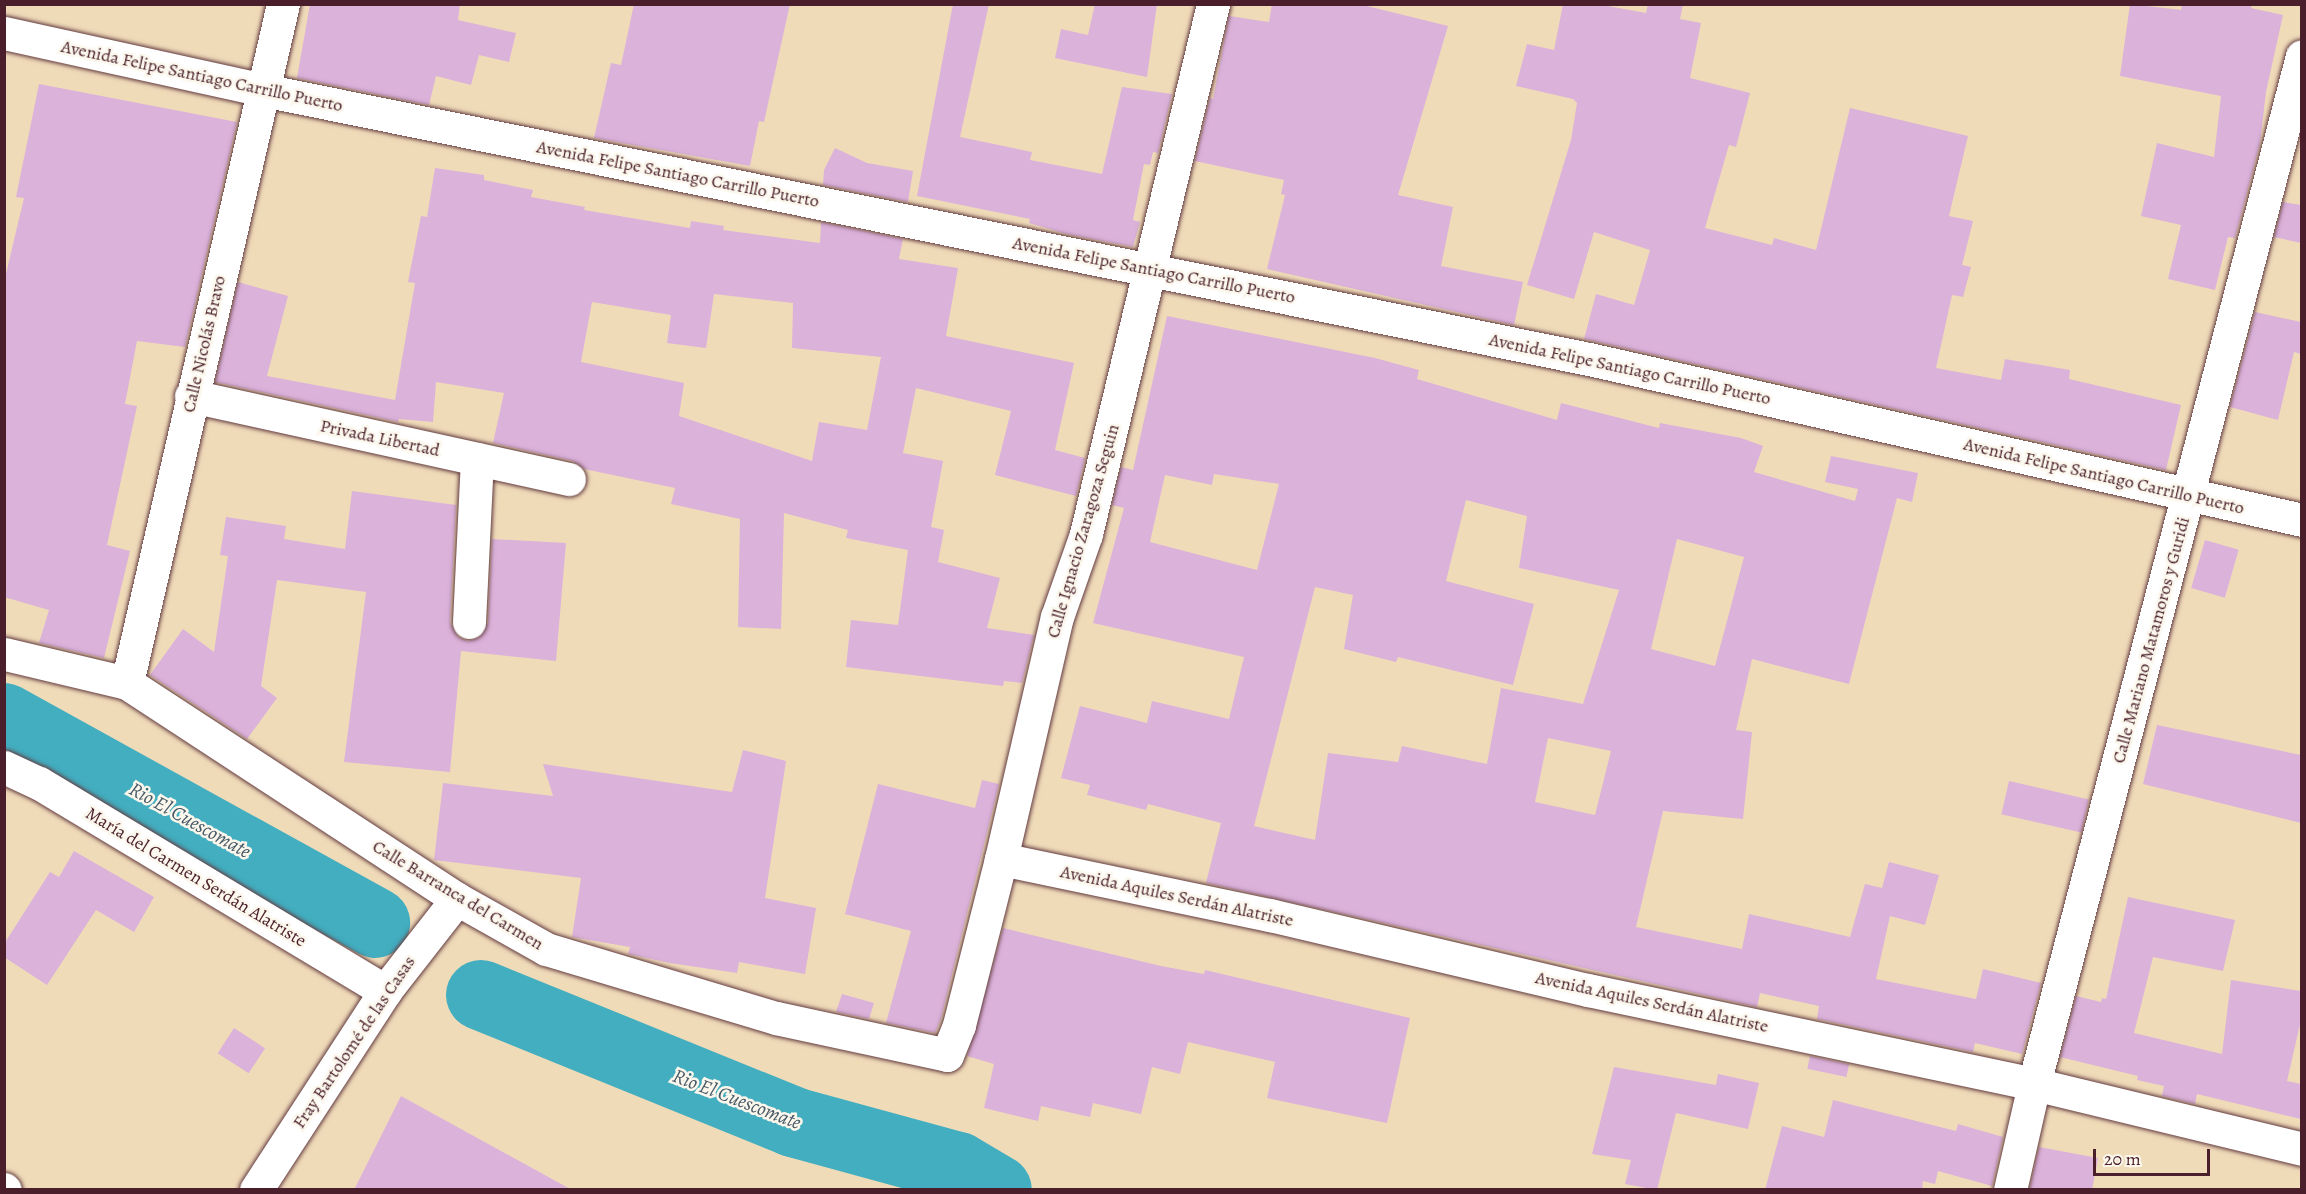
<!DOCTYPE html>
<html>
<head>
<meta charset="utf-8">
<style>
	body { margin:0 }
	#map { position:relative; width:2306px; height:1194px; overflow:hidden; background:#f0dbb9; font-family:Alegreya,serif }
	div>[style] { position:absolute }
	.river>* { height:70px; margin:-35px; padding:0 35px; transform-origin:35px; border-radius:35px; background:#42aec0 }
	.building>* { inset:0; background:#dbb2da; transform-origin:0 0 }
	.roads { filter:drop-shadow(0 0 2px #633b40) drop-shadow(0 0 2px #633b40) }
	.minor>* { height:33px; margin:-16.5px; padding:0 16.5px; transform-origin:16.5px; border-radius:16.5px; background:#fff }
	span { translate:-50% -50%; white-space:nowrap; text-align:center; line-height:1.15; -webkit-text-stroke:5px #fbf7ec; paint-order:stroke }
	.street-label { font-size:18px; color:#4a1f2b }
	.water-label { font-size:20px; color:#475867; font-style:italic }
	.frame { position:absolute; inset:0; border:6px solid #4a1f2b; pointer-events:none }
	.scale { position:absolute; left:2093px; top:1149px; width:117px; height:27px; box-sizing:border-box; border:3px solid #4a1f2b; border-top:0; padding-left:8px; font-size:18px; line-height:21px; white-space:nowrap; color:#4a1f2b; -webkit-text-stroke:4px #fbf7ec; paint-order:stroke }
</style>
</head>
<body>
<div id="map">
	<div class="river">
		<div style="left:4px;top:718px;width:424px;rotate:28.9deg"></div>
		<div style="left:481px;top:995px;width:337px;rotate:22.1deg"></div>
		<div style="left:793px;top:1122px;width:171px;rotate:15.3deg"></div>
		<div style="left:958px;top:1167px;width:45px;rotate:30.5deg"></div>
	</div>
	<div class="building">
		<div style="clip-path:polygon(310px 4px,460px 4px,458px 20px,516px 33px,509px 62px,479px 55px,471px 85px,436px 76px,429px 105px,297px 78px)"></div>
		<div style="clip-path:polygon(634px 4px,790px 4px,764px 122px,759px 121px,750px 166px,594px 138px,611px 63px,621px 65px)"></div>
		<div style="clip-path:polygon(953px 4px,989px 4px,960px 137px,1032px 152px,1030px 160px,1102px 174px,1122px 87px,1172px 94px,1158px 153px,1153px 152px,1150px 165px,1144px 164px,1133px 220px,1140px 222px,1133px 247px,1066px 234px,1029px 223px,1030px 219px,917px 196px)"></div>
		<div style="clip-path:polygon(1095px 4px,1157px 4px,1147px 77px,1055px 58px,1061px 29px,1088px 35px)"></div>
		<div style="clip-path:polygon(1272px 4px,1359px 4px,1448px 26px,1398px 195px,1453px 207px,1441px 266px,1523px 282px,1514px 325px,1267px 269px,1285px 195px,1281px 194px,1284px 180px,1195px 161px,1210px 98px,1213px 99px,1229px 16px,1269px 22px)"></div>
		<div style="clip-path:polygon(1563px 4px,1597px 4px,1646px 13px,1648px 4px,1683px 4px,1680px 19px,1701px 23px,1690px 78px,1750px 93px,1736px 147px,1729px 145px,1705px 228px,1772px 245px,1774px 238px,1816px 250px,1850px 108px,1968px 136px,1949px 216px,1973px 221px,1962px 265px,1971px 267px,1963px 297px,1952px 295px,1936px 368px,2001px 380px,2005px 359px,2070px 370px,2069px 379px,2181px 405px,2166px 470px,1584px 339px,1596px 294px,1634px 305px,1650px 250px,1594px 232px,1574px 299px,1527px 285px,1571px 140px,1577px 103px,1573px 99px,1516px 86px,1527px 44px,1554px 50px)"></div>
		<div style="clip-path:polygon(2130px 4px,2181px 10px,2182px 4px,2252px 4px,2251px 8px,2283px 15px,2266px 92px,2260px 143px,2235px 238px,2228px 237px,2215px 290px,2168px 279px,2181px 225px,2141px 216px,2157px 143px,2214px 157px,2221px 96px,2120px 76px)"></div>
		<div style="clip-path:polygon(39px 84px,237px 122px,185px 347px,137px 341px,125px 404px,137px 406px,107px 545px,130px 551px,104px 658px,39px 643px,49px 610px,4px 597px,4px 282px,24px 198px,16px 197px)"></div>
		<div style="clip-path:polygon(835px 148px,867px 163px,913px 171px,908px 202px,823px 185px,824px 170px)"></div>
		<div style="clip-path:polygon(evenodd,435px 168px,484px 175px,484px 180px,533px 190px,531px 197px,585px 207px,584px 210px,690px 228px,691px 221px,724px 226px,723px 230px,820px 243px,821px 222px,903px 239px,899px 259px,958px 268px,946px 336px,1074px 363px,1055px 450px,1085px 458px,1076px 496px,995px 475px,1011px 411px,916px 388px,903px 453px,943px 461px,931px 527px,944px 530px,938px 562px,1000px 578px,987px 628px,1034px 635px,1022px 683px,1004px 681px,1003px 686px,846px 667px,851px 620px,898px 625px,908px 550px,846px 538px,848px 530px,784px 513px,781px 629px,738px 627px,740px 519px,671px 504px,675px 488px,584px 469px,573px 461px,493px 443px,504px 393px,436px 382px,433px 422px,399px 419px,398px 422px,215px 382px,238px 282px,288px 296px,267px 376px,395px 400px,415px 283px,408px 282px,421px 216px,427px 217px,435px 168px,714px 294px,793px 303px,792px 348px,881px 357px,867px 430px,819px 422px,812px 461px,679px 416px,684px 383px,581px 362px,592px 302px,671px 315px,667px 343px,706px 348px,714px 294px)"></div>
		<div style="clip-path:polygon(2283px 202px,2301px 205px,2301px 243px,2274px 237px)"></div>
		<div style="clip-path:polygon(2255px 312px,2301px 322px,2301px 354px,2294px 352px,2278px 420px,2230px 407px)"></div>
		<div style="clip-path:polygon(evenodd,1167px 316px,1375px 358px,1419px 370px,1417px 379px,1557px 420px,1561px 403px,1659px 428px,1660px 423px,1741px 438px,1763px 446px,1754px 472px,1855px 501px,1858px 489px,1825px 482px,1831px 456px,1918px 473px,1912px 502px,1897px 498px,1849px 684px,1752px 659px,1736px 730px,1752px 732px,1743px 819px,1663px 811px,1636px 927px,1742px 949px,1749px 914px,1850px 937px,1865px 884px,1882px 888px,1889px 862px,1939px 875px,1925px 925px,1890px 916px,1876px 979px,1976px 999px,1983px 969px,2041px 983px,2022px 1054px,1975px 1043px,1973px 1052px,1817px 1019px,1819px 1006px,1760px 993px,1757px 1007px,1206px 883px,1221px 823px,1148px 804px,1146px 810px,1087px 795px,1090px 785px,1061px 778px,1080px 706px,1147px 723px,1152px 701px,1229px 719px,1244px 657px,1093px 623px,1124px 508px,1112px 505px,1121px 467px,1133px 470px,1167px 316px,1214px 474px,1279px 484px,1257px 570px,1150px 542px,1165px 475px,1212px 485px,1214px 474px,1167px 316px,1466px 500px,1527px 516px,1519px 568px,1619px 590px,1583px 704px,1501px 688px,1487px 764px,1402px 746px,1398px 762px,1328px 753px,1315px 840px,1254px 826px,1315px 587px,1353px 595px,1344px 649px,1396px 662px,1398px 657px,1513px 685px,1534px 604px,1446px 581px,1466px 500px,1167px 316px,1677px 539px,1744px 557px,1715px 666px,1651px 649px,1677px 539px,1167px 316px,1548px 738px,1611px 751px,1595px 815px,1535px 802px,1548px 738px)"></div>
		<div style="clip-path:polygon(352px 491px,456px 505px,450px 622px,458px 637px,468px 641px,478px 638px,488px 623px,492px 539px,566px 543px,556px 661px,461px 651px,450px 772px,344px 762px,366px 592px,277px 580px,261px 686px,277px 698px,247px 739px,150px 675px,183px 629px,214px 652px,228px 556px,220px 555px,226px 517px,286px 526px,284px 539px,345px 549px)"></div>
		<div style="left:2205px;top:540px;width:35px;height:50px;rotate:16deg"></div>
		<div style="clip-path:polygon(2157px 725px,2301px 755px,2301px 823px,2143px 784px)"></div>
		<div style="clip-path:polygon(743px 750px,786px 761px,765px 898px,816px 908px,805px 974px,739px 962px,737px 973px,670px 963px,628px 954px,630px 947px,572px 937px,581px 878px,434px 860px,443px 783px,553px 796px,543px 764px,732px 792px)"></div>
		<div style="clip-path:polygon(982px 780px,999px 784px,941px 1019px,935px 1033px,886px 1023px,911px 931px,845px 914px,878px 784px,975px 808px)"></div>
		<div style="left:2009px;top:781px;width:82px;height:34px;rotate:13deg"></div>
		<div style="clip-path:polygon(74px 851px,154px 897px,134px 932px,96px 910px,47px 985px,4px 957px,4px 944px,50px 872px,59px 877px)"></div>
		<div style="clip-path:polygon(2128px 897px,2235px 920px,2223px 971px,2153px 957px,2134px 1033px,2222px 1054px,2231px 980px,2301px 991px,2301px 1020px,2287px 1081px,2301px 1084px,2301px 1119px,2197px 1094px,2195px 1104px,2162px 1096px,2164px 1086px,2137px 1080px,2138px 1076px,2060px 1057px,2076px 996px,2101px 1002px,2102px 998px,2106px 999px)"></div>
		<div style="clip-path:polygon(1003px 928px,1161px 966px,1204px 974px,1205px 970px,1410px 1018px,1387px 1123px,1267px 1098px,1275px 1062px,1188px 1042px,1180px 1074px,1152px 1067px,1141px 1114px,1093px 1103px,1090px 1117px,1041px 1106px,1038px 1121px,984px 1108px,994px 1064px,967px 1056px)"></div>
		<div style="clip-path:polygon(842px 994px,874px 1003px,869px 1019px,836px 1012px)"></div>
		<div style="left:234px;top:1028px;width:37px;height:30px;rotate:33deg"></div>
		<div style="left:1810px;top:1056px;width:40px;height:13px;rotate:12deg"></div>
		<div style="clip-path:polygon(1614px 1067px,1716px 1085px,1718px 1074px,1759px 1083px,1748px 1129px,1676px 1113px,1657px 1190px,1625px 1184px,1631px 1160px,1592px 1154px)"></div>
		<div style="clip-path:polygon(401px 1096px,572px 1190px,354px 1190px)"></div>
		<div style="clip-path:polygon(1833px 1100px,1956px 1131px,1958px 1124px,2003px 1137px,1992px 1186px,1938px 1171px,1935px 1184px,1923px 1181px,1922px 1190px,1765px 1190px,1782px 1126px,1824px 1137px)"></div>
		<div style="clip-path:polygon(2039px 1147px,2098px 1158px,2092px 1190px,2029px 1190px)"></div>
	</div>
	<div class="roads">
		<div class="minor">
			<div style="left:4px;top:33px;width:265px;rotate:12.4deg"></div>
			<div style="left:263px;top:90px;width:1353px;rotate:11.47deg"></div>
			<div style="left:1589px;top:359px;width:731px;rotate:12.72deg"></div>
			<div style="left:191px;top:396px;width:387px;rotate:12.4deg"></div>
			<div style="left:469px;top:622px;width:163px;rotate:-87.2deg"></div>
			<div style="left:5px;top:654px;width:125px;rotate:13.4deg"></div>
			<div style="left:127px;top:683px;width:394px;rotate:33.2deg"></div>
			<div style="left:457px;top:899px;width:102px;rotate:29.3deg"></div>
			<div style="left:546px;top:949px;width:240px;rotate:16.7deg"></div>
			<div style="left:776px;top:1018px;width:175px;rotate:12.2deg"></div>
			<div style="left:947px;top:1055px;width:32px;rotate:-68deg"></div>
			<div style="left:959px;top:1025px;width:171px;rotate:-75.8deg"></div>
			<div style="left:1001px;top:859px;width:248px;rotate:-77deg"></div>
			<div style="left:1057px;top:617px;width:88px;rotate:-70.7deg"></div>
			<div style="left:1086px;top:534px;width:545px;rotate:-76.52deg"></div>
			<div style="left:127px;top:683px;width:697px;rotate:-77.06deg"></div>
			<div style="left:4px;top:767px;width:38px;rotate:25deg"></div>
			<div style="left:39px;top:783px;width:404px;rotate:31deg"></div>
			<div style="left:1001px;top:859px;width:275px;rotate:11.8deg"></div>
			<div style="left:1270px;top:915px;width:327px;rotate:13.3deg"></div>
			<div style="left:1588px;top:990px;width:456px;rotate:11.9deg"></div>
			<div style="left:2034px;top:1084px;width:276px;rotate:13.6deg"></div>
			<div style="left:4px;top:1189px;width:1px;rotate:45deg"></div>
			<div style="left:256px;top:1190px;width:237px;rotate:-57deg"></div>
			<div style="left:385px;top:991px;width:117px;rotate:-52deg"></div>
			<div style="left:2010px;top:1190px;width:109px;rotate:-77.2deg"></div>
			<div style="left:2034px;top:1084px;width:1062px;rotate:-75.39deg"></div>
		</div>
	</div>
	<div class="street-label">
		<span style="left:202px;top:76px;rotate:12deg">Avenida Felipe Santiago Carrillo Puerto</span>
		<span style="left:678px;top:174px;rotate:11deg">Avenida Felipe Santiago Carrillo Puerto</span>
		<span style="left:1154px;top:270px;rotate:11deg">Avenida Felipe Santiago Carrillo Puerto</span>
		<span style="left:204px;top:344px;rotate:-77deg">Calle Nicolás Bravo</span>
		<span style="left:1630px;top:369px;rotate:12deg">Avenida Felipe Santiago Carrillo Puerto</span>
		<span style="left:380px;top:438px;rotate:12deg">Privada Libertad</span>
		<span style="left:2104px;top:476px;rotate:13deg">Avenida Felipe Santiago Carrillo Puerto</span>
		<span style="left:1083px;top:531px;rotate:-74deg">Calle Ignacio Zaragoza Seguin</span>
		<span style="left:2151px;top:640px;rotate:-75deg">Calle Mariano Matamoros y Guridi</span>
		<span style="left:196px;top:877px;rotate:31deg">María del Carmen Serdán Alatriste</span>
		<span style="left:458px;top:895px;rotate:31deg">Calle Barranca del Carmen</span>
		<span style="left:1177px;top:896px;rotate:12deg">Avenida Aquiles Serdán Alatriste</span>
		<span style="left:1652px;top:1002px;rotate:12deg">Avenida Aquiles Serdán Alatriste</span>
		<span style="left:354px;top:1042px;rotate:-56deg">Fray Bartolomé de las Casas</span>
	</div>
	<div class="water-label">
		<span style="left:190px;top:820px;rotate:29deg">Rio El Cuescomate</span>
		<span style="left:737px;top:1099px;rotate:21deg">Rio El Cuescomate</span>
	</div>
	<div class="frame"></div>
	<div class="scale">20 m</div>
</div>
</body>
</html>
